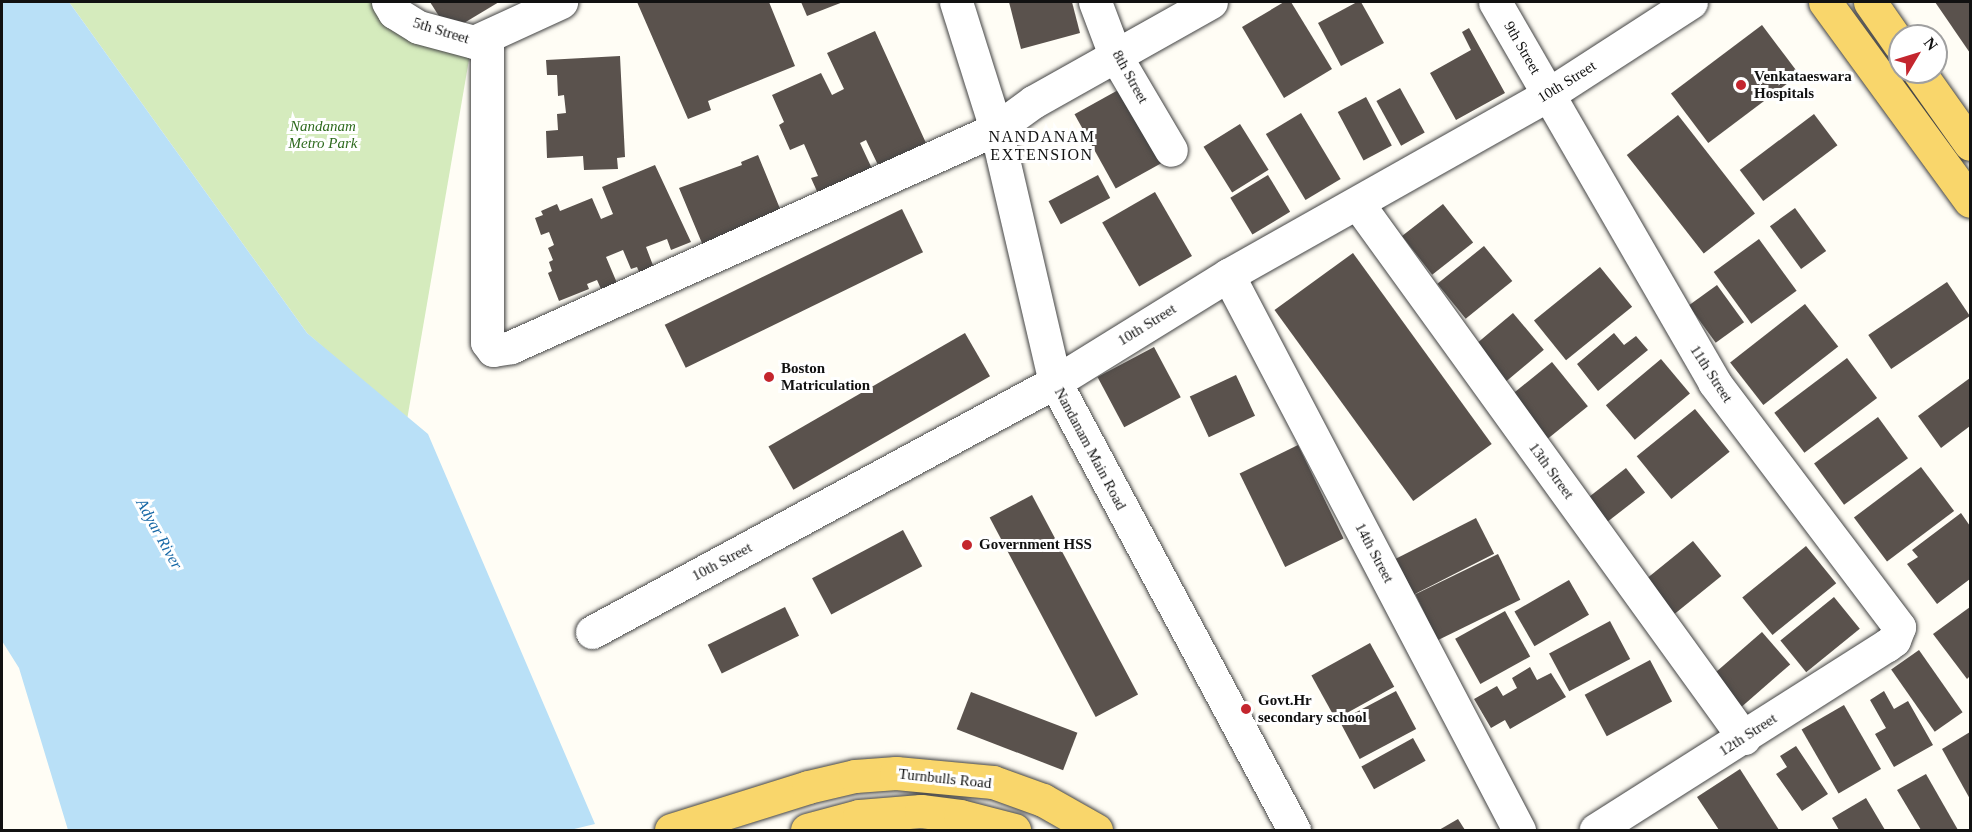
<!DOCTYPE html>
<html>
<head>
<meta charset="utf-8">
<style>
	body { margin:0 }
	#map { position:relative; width:1972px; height:832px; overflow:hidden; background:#fffdf5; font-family:"Times New Roman",serif }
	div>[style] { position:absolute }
	.green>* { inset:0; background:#d5ebbd }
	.water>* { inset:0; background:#b9e0f7 }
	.building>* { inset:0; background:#5a524d; transform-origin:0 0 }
	.roads { filter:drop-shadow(0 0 2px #444) drop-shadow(0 0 2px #444) }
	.minor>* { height:33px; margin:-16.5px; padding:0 16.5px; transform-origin:16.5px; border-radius:16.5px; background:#fff }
	.major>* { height:33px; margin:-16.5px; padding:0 16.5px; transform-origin:16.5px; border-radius:16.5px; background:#f9d66b }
	.dots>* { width:16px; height:16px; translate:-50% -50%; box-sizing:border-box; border:3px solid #fff; border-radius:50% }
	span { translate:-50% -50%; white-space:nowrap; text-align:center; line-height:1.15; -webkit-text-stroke:6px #fff; paint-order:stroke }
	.street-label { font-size:15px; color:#111 }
	.poi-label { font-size:15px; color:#111; font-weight:700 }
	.left { translate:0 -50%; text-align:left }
	.park-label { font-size:15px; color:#2f6b1f; font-style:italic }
	.neighbourhood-label { font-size:16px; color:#111; letter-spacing:1.5px }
	.water-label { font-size:16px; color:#1768a6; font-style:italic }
	.frame { position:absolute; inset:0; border:3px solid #111; pointer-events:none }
	.north { position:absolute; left:1888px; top:24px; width:60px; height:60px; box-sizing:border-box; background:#fff; border:2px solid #a0a0a0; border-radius:50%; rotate:52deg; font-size:16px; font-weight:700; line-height:24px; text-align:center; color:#111 }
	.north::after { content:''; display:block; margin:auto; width:21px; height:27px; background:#c4262e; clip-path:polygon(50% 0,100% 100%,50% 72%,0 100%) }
</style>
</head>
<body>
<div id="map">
	<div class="green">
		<div style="clip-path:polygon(69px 2px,374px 2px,471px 48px,407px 420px,307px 333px)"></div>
	</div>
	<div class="water">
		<div style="clip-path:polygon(2px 2px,69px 2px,307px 333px,428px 434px,595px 824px,570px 830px,68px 830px,19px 668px,2px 641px)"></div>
	</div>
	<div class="building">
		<div style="clip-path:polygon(430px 2px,499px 2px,449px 32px)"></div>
		<div style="clip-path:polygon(637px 2px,769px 2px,795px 66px,708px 101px,711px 110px,688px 119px)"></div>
		<div style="clip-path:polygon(801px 2px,843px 2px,807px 16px)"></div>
		<div style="clip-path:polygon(1009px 2px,1072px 2px,1080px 33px,1021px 49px)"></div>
		<div style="clip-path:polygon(1284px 2px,1291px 2px,1332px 69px,1284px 98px,1242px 27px)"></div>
		<div style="clip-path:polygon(1357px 2px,1361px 2px,1384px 43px,1341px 66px,1318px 23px)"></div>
		<div style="clip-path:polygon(1935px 2px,1970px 2px,1970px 53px)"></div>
		<div style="left:1762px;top:25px;width:62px;height:114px;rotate:53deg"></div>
		<div style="clip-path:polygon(1469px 28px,1505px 93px,1456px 120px,1430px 73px,1471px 50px,1462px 32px)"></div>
		<div style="clip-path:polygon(875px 31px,926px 143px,878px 165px,866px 140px,860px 143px,875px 175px,820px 198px,811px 178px,818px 176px,804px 144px,790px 150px,779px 125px,784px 122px,772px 95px,821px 73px,832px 95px,844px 89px,827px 53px)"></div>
		<div style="clip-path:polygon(620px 56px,625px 157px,617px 158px,618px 169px,584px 170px,583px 156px,547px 158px,546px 131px,558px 130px,557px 114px,566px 113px,564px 95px,558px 96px,557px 75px,547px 75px,546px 60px)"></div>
		<div style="left:1400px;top:88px;width:51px;height:27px;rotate:61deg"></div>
		<div style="left:1120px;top:89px;width:85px;height:52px;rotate:61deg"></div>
		<div style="left:1366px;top:97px;width:55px;height:32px;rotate:62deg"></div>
		<div style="left:1301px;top:113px;width:77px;height:41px;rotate:59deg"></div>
		<div style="left:1814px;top:114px;width:39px;height:93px;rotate:53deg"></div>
		<div style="left:1678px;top:115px;width:125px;height:65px;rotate:52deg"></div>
		<div style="left:1240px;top:124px;width:54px;height:43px;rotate:58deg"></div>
		<div style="clip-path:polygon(758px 155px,783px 216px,704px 248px,679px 188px,742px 165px,741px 162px)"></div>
		<div style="clip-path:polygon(655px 165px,691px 242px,671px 250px,667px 239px,646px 247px,654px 268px,640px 274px,637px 267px,631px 269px,623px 250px,606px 257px,617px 283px,601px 289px,597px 280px,587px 284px,589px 289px,559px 301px,548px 273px,552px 271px,549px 262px,553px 260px,548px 248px,554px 245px,549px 232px,541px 235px,535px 218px,543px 215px,541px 211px,557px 204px,560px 211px,592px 198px,601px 219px,613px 214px,602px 187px)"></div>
		<div style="left:1098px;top:175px;width:26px;height:56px;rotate:62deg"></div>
		<div style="left:1268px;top:175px;width:43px;height:44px;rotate:59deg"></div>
		<div style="left:1155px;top:192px;width:74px;height:61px;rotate:60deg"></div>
		<div style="left:1443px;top:204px;width:49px;height:52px;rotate:52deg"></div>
		<div style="left:1795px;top:208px;width:53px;height:31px;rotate:54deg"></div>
		<div style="left:902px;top:209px;width:48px;height:264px;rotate:64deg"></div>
		<div style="left:1759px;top:239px;width:64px;height:56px;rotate:54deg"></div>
		<div style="left:1484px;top:246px;width:45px;height:60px;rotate:51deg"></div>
		<div style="left:1353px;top:253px;width:236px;height:97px;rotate:54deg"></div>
		<div style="left:1600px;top:267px;width:51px;height:85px;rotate:51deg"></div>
		<div style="left:1947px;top:282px;width:41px;height:95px;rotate:56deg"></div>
		<div style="left:1717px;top:285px;width:46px;height:35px;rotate:54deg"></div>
		<div style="left:1805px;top:304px;width:54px;height:95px;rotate:52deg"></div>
		<div style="left:1513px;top:313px;width:48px;height:58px;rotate:50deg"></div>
		<div style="left:965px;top:333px;width:50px;height:227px;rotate:60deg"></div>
		<div style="clip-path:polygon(1614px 333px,1624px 345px,1636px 336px,1648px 350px,1598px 391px,1577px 364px)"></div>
		<div style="left:1154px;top:347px;width:57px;height:64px;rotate:62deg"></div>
		<div style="left:1847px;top:358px;width:50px;height:91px;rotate:53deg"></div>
		<div style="left:1661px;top:359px;width:45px;height:72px;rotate:50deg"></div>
		<div style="left:1552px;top:362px;width:57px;height:58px;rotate:51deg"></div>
		<div style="left:1236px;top:375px;width:45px;height:51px;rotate:65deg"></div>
		<div style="clip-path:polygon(1970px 378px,1970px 426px,1941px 448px,1918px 416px)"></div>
		<div style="left:1695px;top:409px;width:55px;height:75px;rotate:51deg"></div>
		<div style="left:1878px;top:417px;width:51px;height:79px;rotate:54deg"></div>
		<div style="left:1298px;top:445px;width:104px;height:65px;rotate:64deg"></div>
		<div style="left:1921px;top:467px;width:55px;height:84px;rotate:53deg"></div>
		<div style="left:1626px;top:468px;width:31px;height:60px;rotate:52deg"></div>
		<div style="left:1032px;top:495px;width:226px;height:48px;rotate:62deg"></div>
		<div style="clip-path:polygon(1961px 513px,1970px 526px,1970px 579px,1937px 604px,1907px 564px,1918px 557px,1912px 550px)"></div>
		<div style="left:1476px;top:518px;width:40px;height:90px;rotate:63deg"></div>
		<div style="left:903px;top:530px;width:41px;height:103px;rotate:62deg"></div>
		<div style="left:1693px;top:541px;width:45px;height:69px;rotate:51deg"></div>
		<div style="left:1806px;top:546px;width:48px;height:82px;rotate:51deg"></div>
		<div style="left:1498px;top:554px;width:51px;height:92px;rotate:64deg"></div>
		<div style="left:1569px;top:580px;width:40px;height:63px;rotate:60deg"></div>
		<div style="left:1834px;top:597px;width:41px;height:69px;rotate:51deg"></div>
		<div style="left:785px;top:607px;width:32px;height:86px;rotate:64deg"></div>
		<div style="clip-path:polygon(1970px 607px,1970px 676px,1967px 679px,1933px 634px)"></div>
		<div style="left:1505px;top:611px;width:52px;height:57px;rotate:61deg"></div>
		<div style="left:1610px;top:621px;width:43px;height:69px;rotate:62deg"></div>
		<div style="left:1762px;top:632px;width:43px;height:67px;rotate:49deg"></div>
		<div style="left:1370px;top:643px;width:50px;height:67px;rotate:61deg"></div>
		<div style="left:1919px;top:650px;width:76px;height:34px;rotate:55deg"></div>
		<div style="left:1650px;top:660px;width:47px;height:74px;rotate:62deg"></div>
		<div style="clip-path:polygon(1530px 667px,1537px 680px,1551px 673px,1566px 697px,1510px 729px,1505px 720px,1491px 728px,1474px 699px,1497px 686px,1503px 696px,1517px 688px,1512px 678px)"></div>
		<div style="left:1396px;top:691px;width:43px;height:64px;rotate:62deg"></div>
		<div style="clip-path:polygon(1884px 691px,1894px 709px,1908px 701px,1933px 745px,1894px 767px,1875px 734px,1886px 728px,1870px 700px)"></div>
		<div style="left:971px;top:692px;width:114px;height:40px;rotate:21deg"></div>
		<div style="left:1844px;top:705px;width:74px;height:49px;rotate:60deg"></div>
		<div style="clip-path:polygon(1970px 732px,1970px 799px,1942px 749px)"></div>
		<div style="left:1413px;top:738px;width:26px;height:59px;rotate:61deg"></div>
		<div style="clip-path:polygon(1796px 746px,1828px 794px,1802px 811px,1776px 774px,1787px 767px,1780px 756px)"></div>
		<div style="clip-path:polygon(1740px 769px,1779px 830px,1719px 830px,1697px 797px)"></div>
		<div style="clip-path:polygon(1926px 774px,1958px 830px,1921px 830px,1897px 790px)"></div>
		<div style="clip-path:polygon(1866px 798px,1885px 830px,1839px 830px,1832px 818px)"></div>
		<div style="clip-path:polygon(1458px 819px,1465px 830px,1439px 830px)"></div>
	</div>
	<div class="roads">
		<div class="minor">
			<div style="left:388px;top:2px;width:12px;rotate:59deg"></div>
			<div style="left:394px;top:12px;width:28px;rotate:32deg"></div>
			<div style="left:418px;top:27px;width:58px;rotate:15deg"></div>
			<div style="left:474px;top:42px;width:96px;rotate:-24.7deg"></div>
			<div style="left:956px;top:2px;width:133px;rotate:72.5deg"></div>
			<div style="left:996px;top:129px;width:260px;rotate:76.9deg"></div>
			<div style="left:1055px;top:382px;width:508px;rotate:61.92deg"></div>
			<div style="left:1095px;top:2px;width:57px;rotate:69.3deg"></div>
			<div style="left:1115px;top:55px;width:110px;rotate:59.5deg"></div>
			<div style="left:1495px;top:2px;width:439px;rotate:60deg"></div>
			<div style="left:1714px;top:382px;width:307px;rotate:52.9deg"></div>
			<div style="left:1899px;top:627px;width:14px;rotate:111deg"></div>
			<div style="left:1894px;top:640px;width:9px;rotate:144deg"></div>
			<div style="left:1887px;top:645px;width:345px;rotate:147.6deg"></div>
			<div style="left:487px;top:38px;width:304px;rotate:90deg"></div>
			<div style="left:487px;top:342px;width:10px;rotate:53deg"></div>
			<div style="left:493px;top:350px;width:18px;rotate:-9deg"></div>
			<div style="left:511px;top:347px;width:532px;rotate:-24.2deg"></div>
			<div style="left:996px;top:129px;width:46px;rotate:-36.1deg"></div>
			<div style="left:1033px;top:102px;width:204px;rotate:-29.3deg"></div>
			<div style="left:1358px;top:204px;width:659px;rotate:54.14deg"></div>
			<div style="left:1228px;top:275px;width:627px;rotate:62.33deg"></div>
			<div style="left:592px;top:632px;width:526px;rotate:-28.37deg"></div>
			<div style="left:1055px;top:382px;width:203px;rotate:-31.7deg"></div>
			<div style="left:1228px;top:275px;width:369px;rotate:-29.4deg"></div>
			<div style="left:1549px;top:94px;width:169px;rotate:-32.9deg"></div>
		</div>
		<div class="major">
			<div style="left:1825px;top:2px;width:246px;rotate:53.9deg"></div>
			<div style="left:1870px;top:2px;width:52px;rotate:55.1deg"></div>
			<div style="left:1919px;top:72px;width:88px;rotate:54.7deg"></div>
			<div style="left:671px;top:830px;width:144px;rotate:-17.4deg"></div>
			<div style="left:808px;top:787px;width:48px;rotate:-13.2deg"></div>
			<div style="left:855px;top:776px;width:41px;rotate:-4.2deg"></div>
			<div style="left:896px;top:773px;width:97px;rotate:5.3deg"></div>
			<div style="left:993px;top:782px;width:53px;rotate:19.8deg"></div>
			<div style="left:1043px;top:800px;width:61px;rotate:29.5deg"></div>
			<div style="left:807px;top:830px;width:54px;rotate:-15.1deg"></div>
			<div style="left:859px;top:816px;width:62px;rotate:-4.6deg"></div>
			<div style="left:921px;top:811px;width:39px;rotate:7deg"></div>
			<div style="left:960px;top:816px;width:56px;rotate:14.5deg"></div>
		</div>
	</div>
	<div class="dots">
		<div style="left:1741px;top:85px;background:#c4262e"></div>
		<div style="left:769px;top:377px;background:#c4262e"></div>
		<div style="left:967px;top:545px;background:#c4262e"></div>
		<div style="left:1246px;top:709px;background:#c4262e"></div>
	</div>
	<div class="street-label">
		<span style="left:441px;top:31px;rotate:17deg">5th Street</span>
		<span style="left:1522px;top:48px;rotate:60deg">9th Street</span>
		<span style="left:1130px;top:77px;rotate:61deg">8th Street</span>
		<span style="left:1567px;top:82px;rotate:-32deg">10th Street</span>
		<span style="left:1147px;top:325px;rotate:-32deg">10th Street</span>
		<span style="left:1711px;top:374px;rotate:57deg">11th Street</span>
		<span style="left:1090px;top:449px;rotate:62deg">Nandanam Main Road</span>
		<span style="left:1551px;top:471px;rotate:54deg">13th Street</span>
		<span style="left:1374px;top:553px;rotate:62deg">14th Street</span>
		<span style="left:722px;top:562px;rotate:-28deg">10th Street</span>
		<span style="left:1748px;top:735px;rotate:-33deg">12th Street</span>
		<span style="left:945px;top:779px;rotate:6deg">Turnbulls Road</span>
	</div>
	<div class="poi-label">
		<span class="left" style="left:1754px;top:85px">Venkataeswara<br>Hospitals</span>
		<span class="left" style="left:781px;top:377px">Boston<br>Matriculation</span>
		<span class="left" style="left:979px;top:545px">Government HSS</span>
		<span class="left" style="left:1258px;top:709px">Govt.Hr<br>secondary school</span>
	</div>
	<div class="park-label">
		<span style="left:323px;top:135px">Nandanam<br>Metro Park</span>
	</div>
	<div class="neighbourhood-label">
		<span style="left:1042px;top:146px">NANDANAM<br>EXTENSION</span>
	</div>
	<div class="water-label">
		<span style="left:159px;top:534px;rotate:61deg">Adyar River</span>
	</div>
	<div class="frame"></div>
	<div class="north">N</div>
</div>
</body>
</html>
